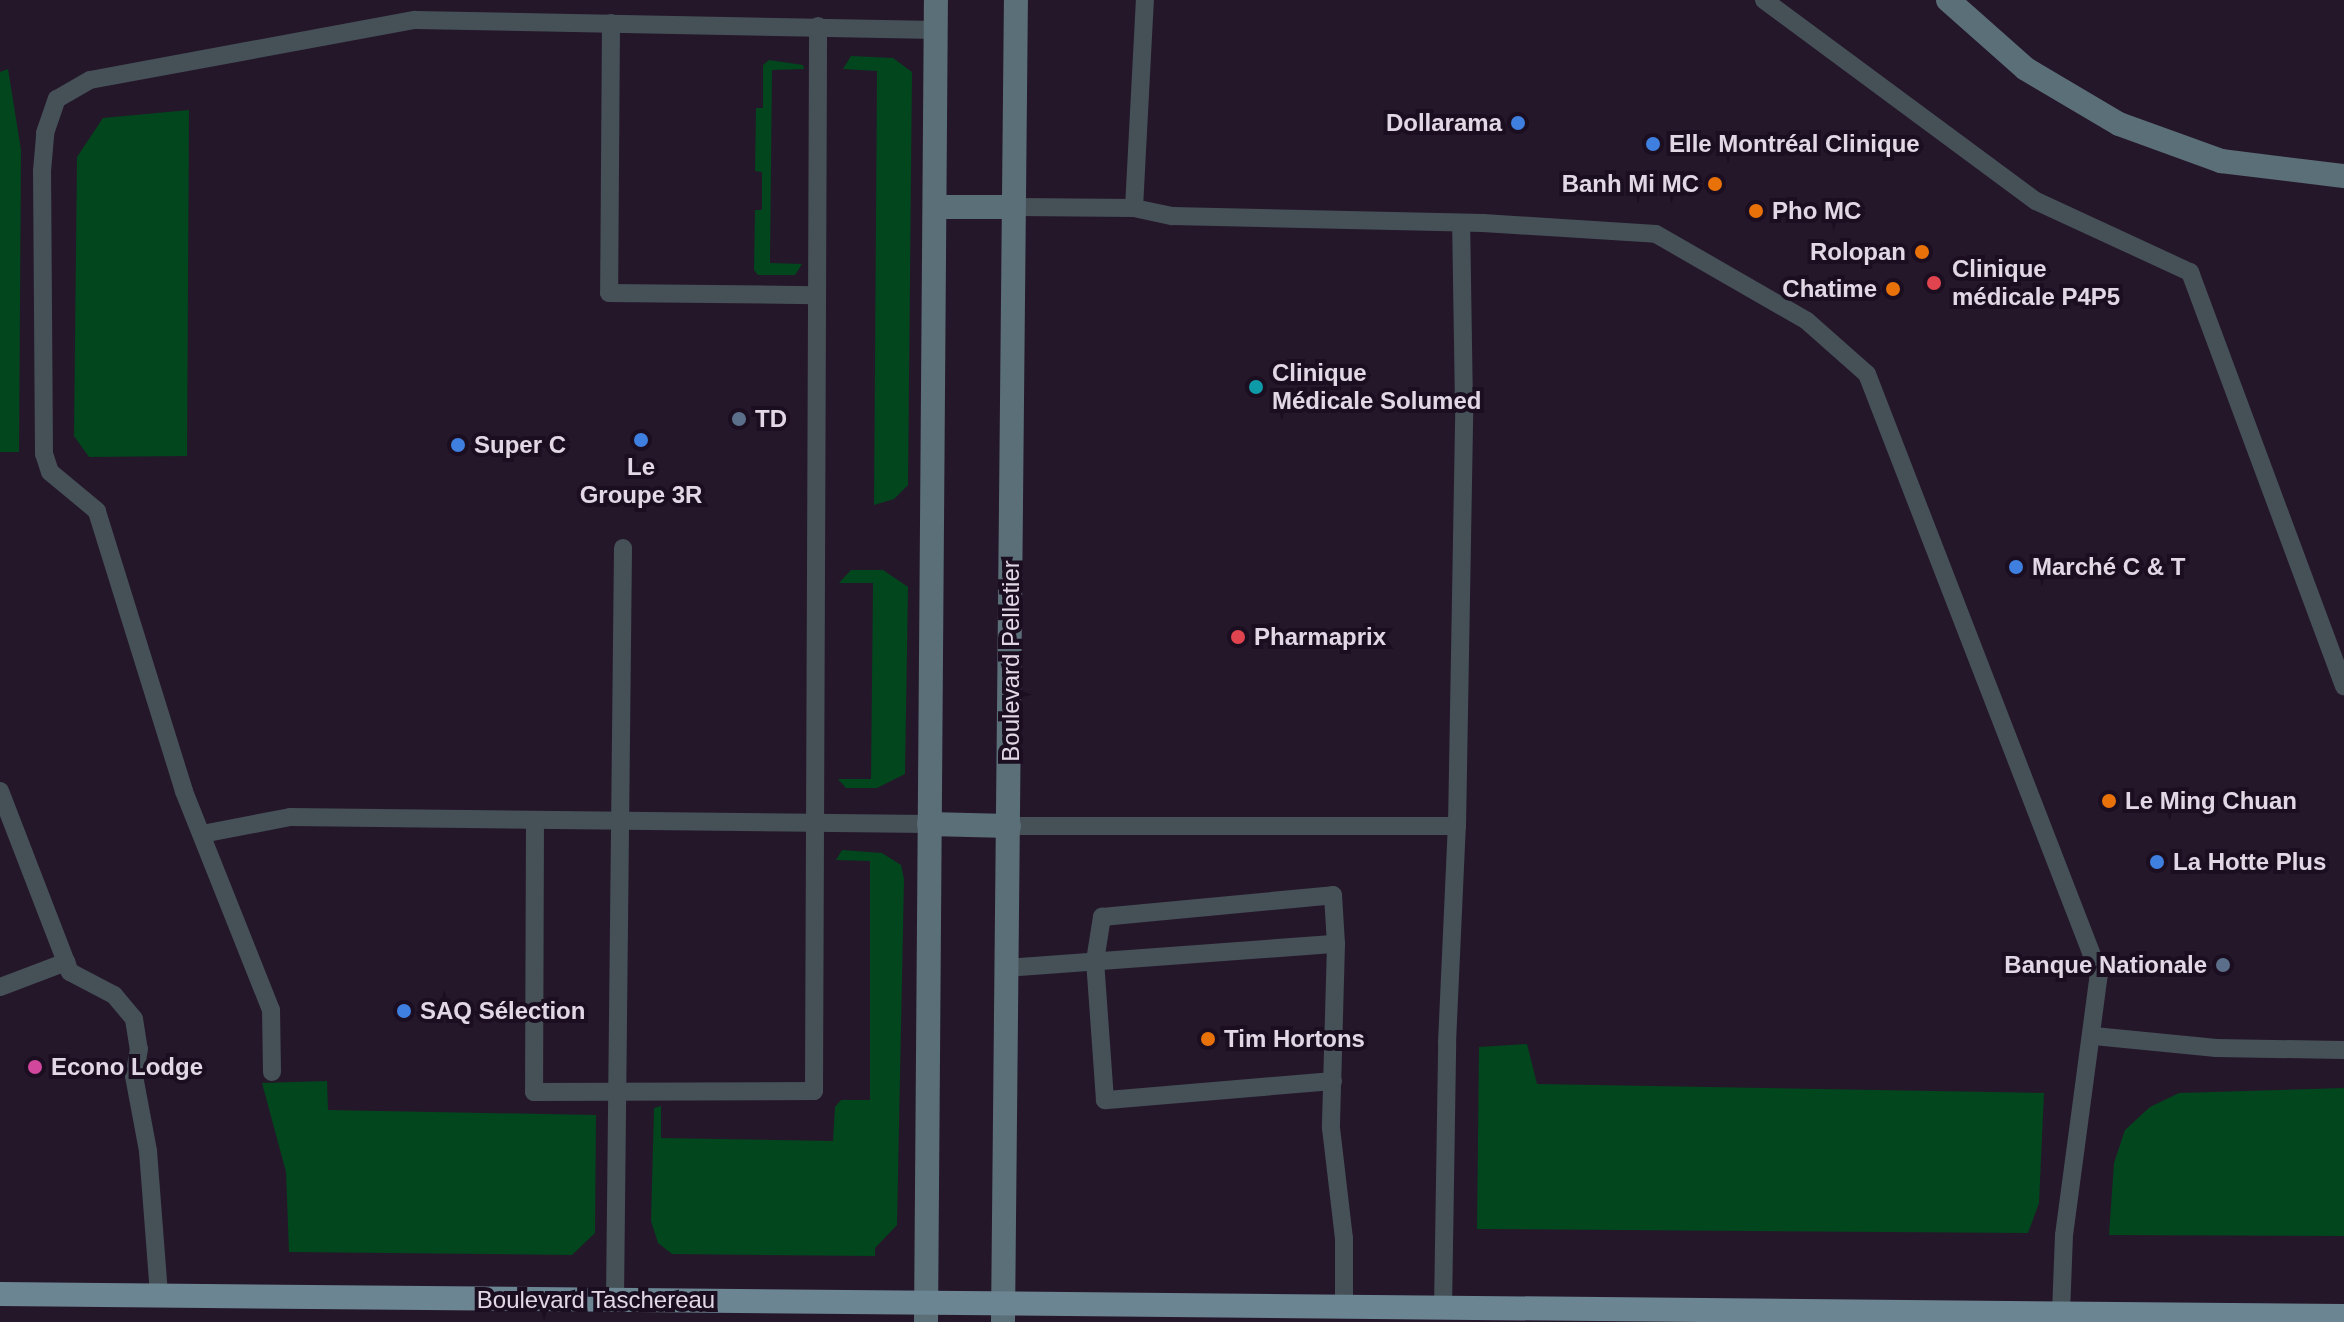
<!DOCTYPE html>
<html>
<head>
<meta charset="utf-8">
<style>
	body { margin:0 }
	#map { position:relative; width:2344px; height:1322px; overflow:hidden; background:#25172a; font-family:Arial,sans-serif }
	div>[style] { position:absolute }
	.green>* { inset:0; background:#02461d }
	.lane>* { height:18px; margin:-9px; padding:0 9px; transform-origin:9px; border-radius:9px; background:#455157 }
	.secondary>* { height:24px; margin:-12px; padding:0 12px; transform-origin:12px; border-radius:12px; background:#5b6f78 }
	.primary>* { height:24px; margin:-12px; padding:0 12px; transform-origin:12px; border-radius:12px; background:#6c8592 }
	.dots>* { width:22px; height:22px; translate:-50% -50%; box-sizing:border-box; border:4px solid #1b0e20; border-radius:50% }
	span { translate:-50% -50%; white-space:nowrap; text-align:center; line-height:1.15; -webkit-text-stroke:8px #1b0e20; paint-order:stroke }
	.poi-label { font-size:24px; color:#e2d8e5; font-weight:700 }
	.right { translate:-100% -50%; text-align:right }
	.left { translate:0 -50%; text-align:left }
	.street-label { font-size:24px; color:#e2d8e5 }
</style>
</head>
<body>
<div id="map">
	<div class="green">
		<div style="clip-path:polygon(851px 56px,893px 58px,912px 72px,908px 485px,894px 499px,874px 505px,877px 71px,843px 69px)"></div>
		<div style="clip-path:polygon(769px 60px,803px 65px,804px 69px,772px 70px,770px 263px,802px 264px,795px 275px,758px 275px,754px 270px,755px 210px,762px 210px,762px 172px,755px 171px,756px 108px,763px 108px,763px 65px)"></div>
		<div style="clip-path:polygon(8px 69px,21px 150px,19px 452px,0 452px,0 72px)"></div>
		<div style="clip-path:polygon(189px 110px,187px 456px,89px 457px,74px 436px,77px 157px,103px 118px)"></div>
		<div style="clip-path:polygon(851px 570px,883px 570px,908px 587px,905px 774px,877px 788px,846px 788px,838px 779px,871px 779px,873px 583px,839px 583px)"></div>
		<div style="clip-path:polygon(842px 850px,882px 853px,901px 865px,904px 879px,897px 1225px,875px 1248px,875px 1256px,672px 1254px,658px 1243px,651px 1221px,654px 1108px,661px 1106px,661px 1138px,833px 1141px,835px 1107px,841px 1100px,870px 1100px,870px 861px,836px 860px)"></div>
		<div style="clip-path:polygon(1527px 1044px,1537px 1084px,2044px 1093px,2039px 1203px,2028px 1233px,1477px 1229px,1479px 1047px)"></div>
		<div style="clip-path:polygon(327px 1081px,328px 1110px,596px 1115px,595px 1233px,572px 1255px,289px 1252px,286px 1172px,262px 1083px)"></div>
		<div style="clip-path:polygon(2344px 1088px,2344px 1236px,2109px 1235px,2114px 1163px,2125px 1130px,2150px 1107px,2179px 1093px)"></div>
	</div>
	<div class="lane">
		<div style="left:1764px;top:0;width:338px;rotate:36.5deg"></div>
		<div style="left:2036px;top:201px;width:170px;rotate:24.8deg"></div>
		<div style="left:2190px;top:272px;width:442px;rotate:69.6deg"></div>
		<div style="left:611px;top:23px;width:270px;rotate:90.4deg"></div>
		<div style="left:609px;top:293px;width:208px;rotate:0.6deg"></div>
		<div style="left:1013px;top:207px;width:121px;rotate:0.5deg"></div>
		<div style="left:1134px;top:208px;width:39px;rotate:12deg"></div>
		<div style="left:1172px;top:216px;width:311px;rotate:1.3deg"></div>
		<div style="left:1483px;top:223px;width:173px;rotate:3.6deg"></div>
		<div style="left:1656px;top:234px;width:174px;rotate:29.9deg"></div>
		<div style="left:1807px;top:321px;width:80px;rotate:41.5deg"></div>
		<div style="left:1867px;top:374px;width:642px;rotate:68.83deg"></div>
		<div style="left:2099px;top:973px;width:264px;rotate:97.6deg"></div>
		<div style="left:2064px;top:1235px;width:77px;rotate:92.2deg"></div>
		<div style="left:1134px;top:208px;width:208px;rotate:-87deg"></div>
		<div style="left:0;top:791px;width:194px;rotate:68.9deg"></div>
		<div style="left:70px;top:972px;width:50px;rotate:27.6deg"></div>
		<div style="left:114px;top:995px;width:31px;rotate:50deg"></div>
		<div style="left:134px;top:1019px;width:30px;rotate:81deg"></div>
		<div style="left:139px;top:1049px;width:27px;rotate:100deg"></div>
		<div style="left:134px;top:1076px;width:76px;rotate:79.4deg"></div>
		<div style="left:148px;top:1151px;width:144px;rotate:85.6deg"></div>
		<div style="left:535px;top:820px;width:272px;rotate:90.2deg"></div>
		<div style="left:534px;top:1092px;width:280px;rotate:-0.2deg"></div>
		<div style="left:814px;top:1091px;width:1065px;rotate:-89.78deg"></div>
		<div style="left:1009px;top:826px;width:448px"></div>
		<div style="left:202px;top:834px;width:90px;rotate:-10.9deg"></div>
		<div style="left:290px;top:817px;width:639px;rotate:0.63deg"></div>
		<div style="left:1006px;top:968px;width:331px;rotate:-4.2deg"></div>
		<div style="left:1336px;top:944px;width:184px;rotate:91.6deg"></div>
		<div style="left:1331px;top:1128px;width:111px;rotate:83.3deg"></div>
		<div style="left:1344px;top:1238px;width:70px;rotate:90deg"></div>
		<div style="left:0;top:987px;width:71px;rotate:-20.7deg"></div>
		<div style="left:2094px;top:1036px;width:123px;rotate:5.6deg"></div>
		<div style="left:2216px;top:1048px;width:128px;rotate:0.9deg"></div>
		<div style="left:272px;top:1072px;width:62px;rotate:-90.9deg"></div>
		<div style="left:271px;top:1010px;width:236px;rotate:-111.7deg"></div>
		<div style="left:184px;top:791px;width:293px;rotate:-107.3deg"></div>
		<div style="left:97px;top:511px;width:61px;rotate:-140.3deg"></div>
		<div style="left:50px;top:472px;width:19px;rotate:-108deg"></div>
		<div style="left:44px;top:454px;width:283px;rotate:-90.4deg"></div>
		<div style="left:42px;top:171px;width:38px;rotate:-85deg"></div>
		<div style="left:45px;top:133px;width:36px;rotate:-71deg"></div>
		<div style="left:57px;top:99px;width:38px;rotate:-30deg"></div>
		<div style="left:90px;top:80px;width:330px;rotate:-10.5deg"></div>
		<div style="left:415px;top:20px;width:521px;rotate:1.1deg"></div>
		<div style="left:1333px;top:1081px;width:229px;rotate:175.2deg"></div>
		<div style="left:1105px;top:1100px;width:139px;rotate:-94.1deg"></div>
		<div style="left:1095px;top:961px;width:45px;rotate:-81deg"></div>
		<div style="left:1102px;top:917px;width:232px;rotate:-5.4deg"></div>
		<div style="left:1333px;top:895px;width:49px;rotate:86.5deg"></div>
		<div style="left:615px;top:1300px;width:752px;rotate:-89.39deg"></div>
		<div style="left:1443px;top:1309px;width:266px;rotate:-89.1deg"></div>
		<div style="left:1447px;top:1043px;width:217px;rotate:-87.4deg"></div>
		<div style="left:1457px;top:826px;width:419px;rotate:-89deg"></div>
		<div style="left:1464px;top:407px;width:184px;rotate:-90.9deg"></div>
	</div>
	<div class="secondary">
		<div style="left:1948px;top:0;width:104px;rotate:41.5deg"></div>
		<div style="left:2026px;top:69px;width:108px;rotate:30.6deg"></div>
		<div style="left:2119px;top:124px;width:109px;rotate:19.9deg"></div>
		<div style="left:2221px;top:161px;width:124px;rotate:7deg"></div>
		<div style="left:935px;top:207px;width:78px"></div>
		<div style="left:929px;top:824px;width:80px;rotate:1.4deg"></div>
		<div style="left:926px;top:1322px;width:1322px;rotate:-89.57deg"></div>
		<div style="left:1003px;top:1322px;width:1322px;rotate:-89.44deg"></div>
	</div>
	<div class="primary">
		<div style="left:0;top:1294px;width:2344px;rotate:0.54deg"></div>
	</div>
	<div class="dots">
		<div style="left:1518px;top:123px;background:#3f7fe0"></div>
		<div style="left:1653px;top:144px;background:#3f7fe0"></div>
		<div style="left:1715px;top:184px;background:#e8710a"></div>
		<div style="left:1756px;top:211px;background:#e8710a"></div>
		<div style="left:1922px;top:252px;background:#e8710a"></div>
		<div style="left:1934px;top:283px;background:#e0444e"></div>
		<div style="left:1893px;top:289px;background:#e8710a"></div>
		<div style="left:1256px;top:387px;background:#0f9aa8"></div>
		<div style="left:739px;top:419px;background:#5c6f8a"></div>
		<div style="left:641px;top:440px;background:#3f7fe0"></div>
		<div style="left:458px;top:445px;background:#3f7fe0"></div>
		<div style="left:2016px;top:567px;background:#3f7fe0"></div>
		<div style="left:1238px;top:637px;background:#e0444e"></div>
		<div style="left:2109px;top:801px;background:#e8710a"></div>
		<div style="left:2157px;top:862px;background:#3f7fe0"></div>
		<div style="left:2223px;top:965px;background:#5c6f8a"></div>
		<div style="left:404px;top:1011px;background:#3f7fe0"></div>
		<div style="left:1208px;top:1039px;background:#e8710a"></div>
		<div style="left:35px;top:1067px;background:#d1479c"></div>
	</div>
	<div class="poi-label">
		<span class="right" style="left:1502px;top:123px">Dollarama</span>
		<span class="left" style="left:1669px;top:144px">Elle Montréal Clinique</span>
		<span class="right" style="left:1699px;top:184px">Banh Mi MC</span>
		<span class="left" style="left:1772px;top:211px">Pho MC</span>
		<span class="right" style="left:1906px;top:252px">Rolopan</span>
		<span class="left" style="left:1952px;top:283px">Clinique<br>médicale P4P5</span>
		<span class="right" style="left:1877px;top:289px">Chatime</span>
		<span class="left" style="left:1272px;top:387px">Clinique<br>Médicale Solumed</span>
		<span class="left" style="left:755px;top:419px">TD</span>
		<span class="left" style="left:474px;top:445px">Super C</span>
		<span style="left:641px;top:481px">Le<br>Groupe 3R</span>
		<span class="left" style="left:2032px;top:567px">Marché C &amp; T</span>
		<span class="left" style="left:1254px;top:637px">Pharmaprix</span>
		<span class="left" style="left:2125px;top:801px">Le Ming Chuan</span>
		<span class="left" style="left:2173px;top:862px">La Hotte Plus</span>
		<span class="right" style="left:2207px;top:965px">Banque Nationale</span>
		<span class="left" style="left:420px;top:1011px">SAQ Sélection</span>
		<span class="left" style="left:1224px;top:1039px">Tim Hortons</span>
		<span class="left" style="left:51px;top:1067px">Econo Lodge</span>
	</div>
	<div class="street-label">
		<span style="left:1011px;top:661px;rotate:-90deg">Boulevard Pelletier</span>
		<span style="left:596px;top:1300px">Boulevard Taschereau</span>
	</div>
</div>
</body>
</html>
